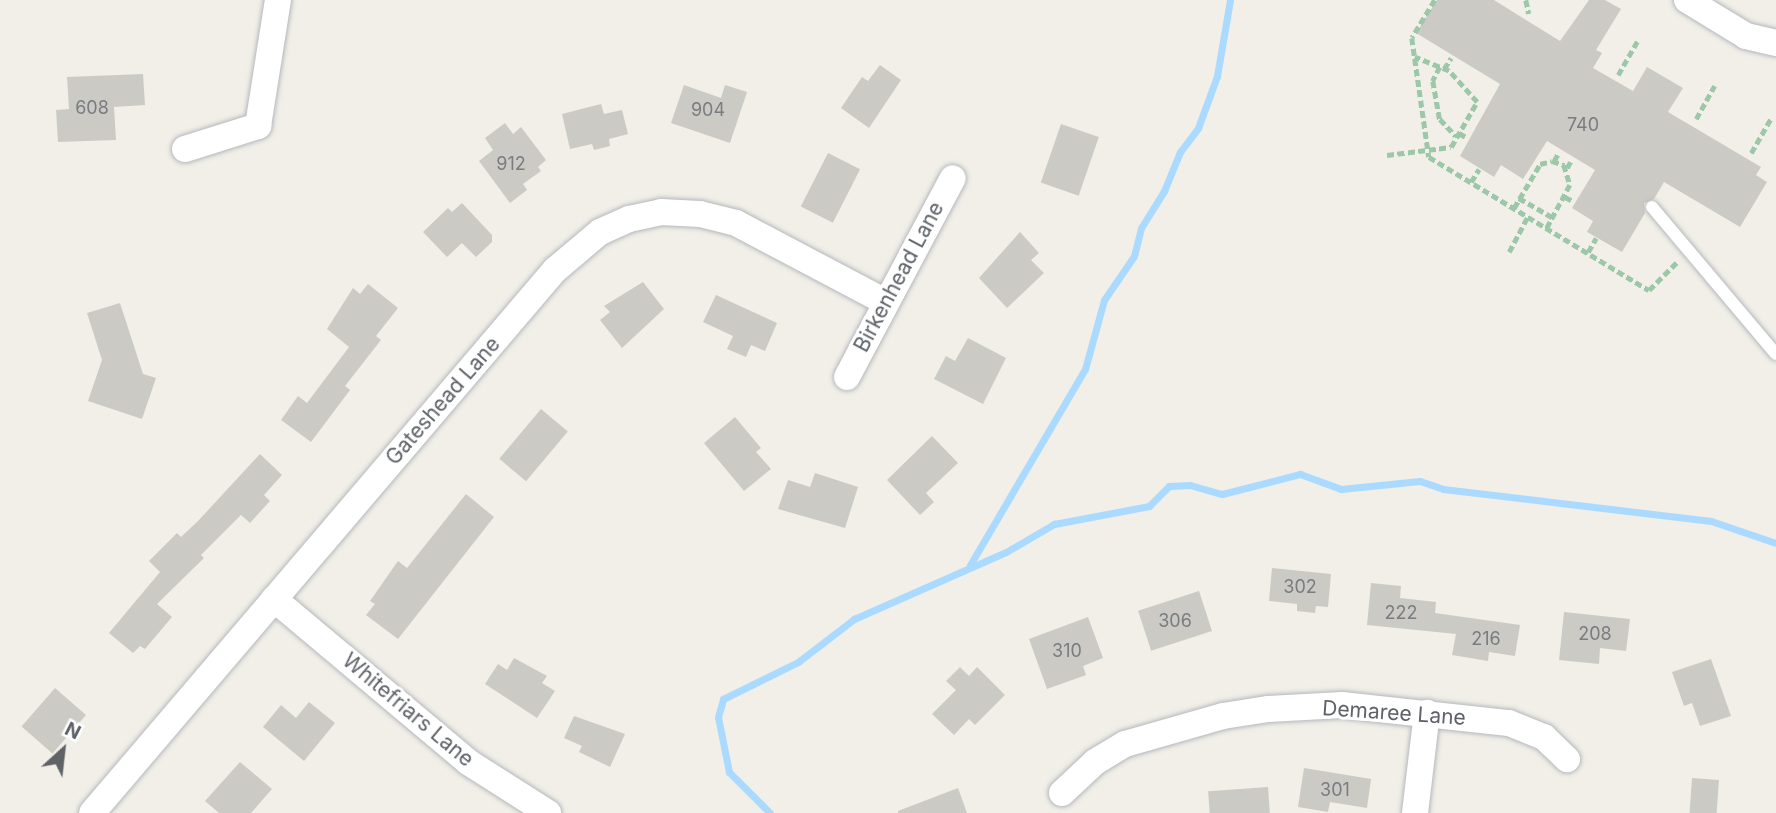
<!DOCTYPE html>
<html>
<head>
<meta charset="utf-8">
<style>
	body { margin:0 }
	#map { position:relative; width:1776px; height:813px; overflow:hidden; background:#f1efe8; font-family:Inter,sans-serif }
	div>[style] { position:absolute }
	.stream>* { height:7px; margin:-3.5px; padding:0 3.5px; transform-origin:3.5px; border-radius:3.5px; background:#aadaff }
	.building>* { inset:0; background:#cccac5; transform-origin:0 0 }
	.path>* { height:4.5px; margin-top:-2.25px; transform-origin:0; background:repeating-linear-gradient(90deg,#9cc7a9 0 7px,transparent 0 10.5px) }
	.roads { filter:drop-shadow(0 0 2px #b5b8bc) drop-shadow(0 0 2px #b5b8bc) }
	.service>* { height:12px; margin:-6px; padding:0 6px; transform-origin:6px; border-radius:6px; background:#fff }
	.minor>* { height:26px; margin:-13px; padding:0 13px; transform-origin:13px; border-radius:13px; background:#fff }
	span { translate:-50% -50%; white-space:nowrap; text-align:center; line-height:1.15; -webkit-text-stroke:6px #fff; paint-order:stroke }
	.number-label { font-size:18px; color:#7a7d7f }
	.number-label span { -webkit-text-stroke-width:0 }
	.street-label { font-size:21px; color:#5f6368 }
	.north { position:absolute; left:28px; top:715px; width:70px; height:70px; -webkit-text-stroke:5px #fff; paint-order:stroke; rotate:27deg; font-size:19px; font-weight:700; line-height:28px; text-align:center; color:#5f6368 }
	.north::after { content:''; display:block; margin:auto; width:24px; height:32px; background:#5f6368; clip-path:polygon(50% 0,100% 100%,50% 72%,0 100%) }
</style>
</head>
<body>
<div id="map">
	<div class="stream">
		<div style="left:970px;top:565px;width:227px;rotate:-59.6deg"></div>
		<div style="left:1085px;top:369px;width:72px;rotate:-74.6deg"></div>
		<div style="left:1104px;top:300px;width:53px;rotate:-55.7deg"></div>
		<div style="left:1134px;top:256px;width:29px;rotate:-76deg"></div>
		<div style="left:1141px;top:228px;width:44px;rotate:-58.1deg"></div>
		<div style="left:1164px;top:191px;width:42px;rotate:-67.7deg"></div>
		<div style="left:1180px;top:152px;width:30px;rotate:-53deg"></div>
		<div style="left:1198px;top:128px;width:55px;rotate:-69.9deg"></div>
		<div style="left:1217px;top:76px;width:77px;rotate:-80.3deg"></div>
		<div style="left:770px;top:813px;width:58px;rotate:-135deg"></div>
		<div style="left:729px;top:772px;width:56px;rotate:-101.3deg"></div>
		<div style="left:718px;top:717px;width:19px;rotate:-74deg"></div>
		<div style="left:723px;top:699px;width:84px;rotate:-26.3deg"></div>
		<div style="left:798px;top:662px;width:71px;rotate:-37.5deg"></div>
		<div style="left:854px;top:619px;width:166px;rotate:-23.8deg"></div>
		<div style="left:1006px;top:552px;width:56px;rotate:-30.3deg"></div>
		<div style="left:1054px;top:524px;width:97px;rotate:-10.7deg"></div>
		<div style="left:1149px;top:506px;width:28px;rotate:-45deg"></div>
		<div style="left:1169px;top:486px;width:21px;rotate:-3deg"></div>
		<div style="left:1190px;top:485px;width:33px;rotate:16deg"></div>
		<div style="left:1222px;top:494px;width:81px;rotate:-14.4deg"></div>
		<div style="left:1300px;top:474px;width:44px;rotate:20.1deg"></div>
		<div style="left:1341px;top:489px;width:79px;rotate:-5.8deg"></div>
		<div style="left:1420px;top:481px;width:24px;rotate:19deg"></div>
		<div style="left:1443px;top:489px;width:270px;rotate:6.8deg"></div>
		<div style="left:1711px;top:521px;width:69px;rotate:18.7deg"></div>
	</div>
	<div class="building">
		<div style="clip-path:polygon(1437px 0,1494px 0,1560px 41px,1589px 0,1605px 0,1621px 9px,1596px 50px,1602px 53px,1593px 68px,1633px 91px,1647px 67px,1683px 88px,1668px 112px,1761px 167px,1756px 175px,1767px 182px,1740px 227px,1664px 182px,1654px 199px,1644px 203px,1645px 213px,1622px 252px,1587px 232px,1593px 221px,1572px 208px,1595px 170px,1547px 141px,1523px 179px,1501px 165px,1494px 177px,1460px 156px,1500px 84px,1416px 33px)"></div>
		<div style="clip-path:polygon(880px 65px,901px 80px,869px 128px,841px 108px,862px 77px,868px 81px)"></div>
		<div style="clip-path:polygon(143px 74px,145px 105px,114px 107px,116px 140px,58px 142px,56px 110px,69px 109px,67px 77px)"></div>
		<div style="clip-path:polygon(684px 85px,721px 98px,725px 85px,747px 92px,730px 143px,671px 123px)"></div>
		<div style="clip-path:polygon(601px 104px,604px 114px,622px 110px,628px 134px,609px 139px,610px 146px,594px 150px,592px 144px,570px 149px,562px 114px)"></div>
		<div style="clip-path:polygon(505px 123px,513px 134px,521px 127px,546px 160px,538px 167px,541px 171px,523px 184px,527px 190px,510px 203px,479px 161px,493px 150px,485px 138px)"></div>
		<div style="left:1061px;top:124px;width:40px;height:62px;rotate:19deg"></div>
		<div style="left:828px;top:153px;width:36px;height:60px;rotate:27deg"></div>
		<div style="clip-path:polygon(462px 203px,492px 235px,492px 242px,476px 257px,462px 243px,447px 257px,423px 232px,448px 208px,452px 212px)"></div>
		<div style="clip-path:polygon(1020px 232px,1039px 253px,1031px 260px,1044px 273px,1007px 308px,979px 278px)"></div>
		<div style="clip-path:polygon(643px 282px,664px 309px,622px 348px,600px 320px,610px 312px,604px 306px)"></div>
		<div style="clip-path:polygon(368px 284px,398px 308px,376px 336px,381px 340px,345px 386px,350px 390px,311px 442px,281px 420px,298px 396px,307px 403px,349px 347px,327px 329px,353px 288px,360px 294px)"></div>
		<div style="clip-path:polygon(716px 295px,777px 323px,765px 351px,751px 345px,746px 357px,727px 349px,733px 336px,703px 322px)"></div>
		<div style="clip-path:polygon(120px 303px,143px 374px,156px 378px,142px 419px,88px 401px,102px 360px,87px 313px)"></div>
		<div style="clip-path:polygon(968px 338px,1006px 358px,983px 404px,934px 379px,946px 356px,955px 361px)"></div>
		<div style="left:541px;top:409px;width:35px;height:65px;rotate:40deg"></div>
		<div style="clip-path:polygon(735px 417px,761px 448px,756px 452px,771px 469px,744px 491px,704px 443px)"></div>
		<div style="clip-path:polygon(932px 436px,958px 463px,926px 493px,934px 502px,920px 515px,887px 480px)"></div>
		<div style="clip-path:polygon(260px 454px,282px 475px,264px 495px,270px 501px,250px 523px,241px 515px,201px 555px,204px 558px,157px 604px,172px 617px,145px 649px,140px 646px,133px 653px,109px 633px,160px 572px,149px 561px,177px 533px,181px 537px,198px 521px)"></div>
		<div style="clip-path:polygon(815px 473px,858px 487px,845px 528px,778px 509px,788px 480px,810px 487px)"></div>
		<div style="clip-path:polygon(466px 494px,494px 517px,398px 639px,366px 615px,375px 604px,370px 601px,398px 561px,407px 568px)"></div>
		<div style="clip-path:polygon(1272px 568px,1331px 574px,1328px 607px,1316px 606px,1315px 613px,1297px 611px,1297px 604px,1269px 601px)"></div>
		<div style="clip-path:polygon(1371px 583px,1401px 586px,1400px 598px,1436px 602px,1435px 613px,1520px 625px,1515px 656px,1489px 652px,1488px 661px,1452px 655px,1456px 634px,1367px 625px)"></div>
		<div style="left:1199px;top:591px;width:42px;height:64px;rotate:72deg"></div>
		<div style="clip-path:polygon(1564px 612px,1630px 619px,1626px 651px,1600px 648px,1599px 664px,1559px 660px)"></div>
		<div style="clip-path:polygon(1088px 617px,1103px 658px,1083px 666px,1086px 675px,1047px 689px,1029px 639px)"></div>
		<div style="clip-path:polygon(514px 658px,547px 676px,542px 683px,555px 691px,537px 718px,485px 684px,498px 664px,507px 670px)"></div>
		<div style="clip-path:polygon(1711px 659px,1731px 716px,1700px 726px,1692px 703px,1684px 706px,1672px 672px)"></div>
		<div style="clip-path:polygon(960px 667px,969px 676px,977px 667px,1005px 695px,975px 725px,969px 719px,954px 735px,932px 714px,956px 690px,946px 681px)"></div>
		<div style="left:55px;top:688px;width:41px;height:51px;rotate:41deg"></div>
		<div style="clip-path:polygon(309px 702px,335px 723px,304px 761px,263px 727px,281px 705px,296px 718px)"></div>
		<div style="clip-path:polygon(574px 716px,625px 734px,610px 767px,579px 752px,582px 746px,564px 738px)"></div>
		<div style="clip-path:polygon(240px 762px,272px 789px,251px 813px,219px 813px,205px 801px)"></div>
		<div style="clip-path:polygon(1304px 768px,1371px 779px,1367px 808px,1330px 802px,1328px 812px,1298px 807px)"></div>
		<div style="left:1692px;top:778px;width:27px;height:35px;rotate:4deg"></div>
		<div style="left:1268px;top:787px;width:26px;height:60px;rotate:86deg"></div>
		<div style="clip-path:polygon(958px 788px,967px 813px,898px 813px,898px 811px)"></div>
	</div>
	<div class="path">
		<div style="left:1435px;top:0;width:44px;rotate:121.2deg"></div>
		<div style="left:1412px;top:38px;width:120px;rotate:81.9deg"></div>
		<div style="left:1429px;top:157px;width:257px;rotate:31.2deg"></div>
		<div style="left:1649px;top:290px;width:40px;rotate:-45deg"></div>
		<div style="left:1526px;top:0;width:14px;rotate:78deg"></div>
		<div style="left:1440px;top:67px;width:16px;rotate:117deg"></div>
		<div style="left:1433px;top:81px;width:39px;rotate:80deg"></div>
		<div style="left:1440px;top:119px;width:23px;rotate:47deg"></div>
		<div style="left:1444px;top:69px;width:13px;rotate:-58deg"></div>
		<div style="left:1618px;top:75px;width:40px;rotate:-60.3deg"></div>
		<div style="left:1696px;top:119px;width:38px;rotate:-61deg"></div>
		<div style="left:1459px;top:133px;width:8px;rotate:30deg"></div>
		<div style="left:1751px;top:153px;width:39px;rotate:-60deg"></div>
		<div style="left:1387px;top:155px;width:64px;rotate:-7.1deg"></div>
		<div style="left:1451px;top:147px;width:52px;rotate:-60deg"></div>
		<div style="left:1477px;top:102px;width:42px;rotate:-132.1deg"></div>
		<div style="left:1449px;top:71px;width:37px;rotate:-158deg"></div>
		<div style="left:1554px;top:161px;width:10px;rotate:-61deg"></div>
		<div style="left:1567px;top:168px;width:10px;rotate:-61deg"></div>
		<div style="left:1471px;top:182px;width:15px;rotate:-58deg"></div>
		<div style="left:1565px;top:197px;width:9px;rotate:27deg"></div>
		<div style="left:1519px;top:198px;width:39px;rotate:30deg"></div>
		<div style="left:1514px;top:208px;width:51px;rotate:-59.4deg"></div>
		<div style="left:1540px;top:164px;width:12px;rotate:-14deg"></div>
		<div style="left:1552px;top:161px;width:13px;rotate:18deg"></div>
		<div style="left:1564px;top:165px;width:21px;rotate:73deg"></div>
		<div style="left:1570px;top:185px;width:49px;rotate:118.1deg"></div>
		<div style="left:1509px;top:252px;width:41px;rotate:-62.2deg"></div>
		<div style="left:1588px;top:252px;width:16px;rotate:-60deg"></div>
	</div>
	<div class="roads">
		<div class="service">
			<div style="left:1652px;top:207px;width:192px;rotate:49.9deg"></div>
		</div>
		<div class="minor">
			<div style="left:1687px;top:0;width:69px;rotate:31.4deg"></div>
			<div style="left:1746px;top:36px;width:31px;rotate:13deg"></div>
			<div style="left:185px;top:149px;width:77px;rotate:-17.5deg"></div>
			<div style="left:258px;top:126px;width:128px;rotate:-81deg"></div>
			<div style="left:847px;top:377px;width:225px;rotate:-62deg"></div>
			<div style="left:274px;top:599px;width:253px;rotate:40deg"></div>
			<div style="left:468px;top:762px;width:95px;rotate:32.5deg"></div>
			<div style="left:1062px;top:793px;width:45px;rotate:-43.2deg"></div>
			<div style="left:1095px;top:762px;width:35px;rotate:-31deg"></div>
			<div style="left:1125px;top:744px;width:102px;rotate:-15.9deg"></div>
			<div style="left:1223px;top:716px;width:46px;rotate:-8.8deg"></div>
			<div style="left:1268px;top:709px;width:74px;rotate:-3.1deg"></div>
			<div style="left:1342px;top:705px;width:168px;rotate:6.2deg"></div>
			<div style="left:1509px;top:723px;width:38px;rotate:22deg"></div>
			<div style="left:1544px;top:737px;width:32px;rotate:44deg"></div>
			<div style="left:92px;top:813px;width:714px;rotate:-49.55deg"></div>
			<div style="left:555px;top:270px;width:59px;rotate:-40.2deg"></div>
			<div style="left:600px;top:232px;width:32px;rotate:-24deg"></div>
			<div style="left:629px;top:219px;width:33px;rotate:-12deg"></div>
			<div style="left:661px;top:212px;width:39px;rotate:3deg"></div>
			<div style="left:700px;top:214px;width:37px;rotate:14deg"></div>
			<div style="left:736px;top:223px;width:167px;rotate:27.8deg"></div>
			<div style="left:1415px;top:813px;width:101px;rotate:-83.2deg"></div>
		</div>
	</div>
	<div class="number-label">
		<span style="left:92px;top:108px">608</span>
		<span style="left:708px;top:110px">904</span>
		<span style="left:1583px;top:125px">740</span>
		<span style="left:511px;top:164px">912</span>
		<span style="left:1300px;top:587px">302</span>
		<span style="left:1401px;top:613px">222</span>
		<span style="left:1175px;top:621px">306</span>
		<span style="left:1595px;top:634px">208</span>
		<span style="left:1486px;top:639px">216</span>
		<span style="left:1067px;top:651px">310</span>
		<span style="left:1335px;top:790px">301</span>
	</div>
	<div class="street-label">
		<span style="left:899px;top:277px;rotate:-62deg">Birkenhead Lane</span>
		<span style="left:443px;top:401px;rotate:-49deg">Gateshead Lane</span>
		<span style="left:408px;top:710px;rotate:40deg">Whitefriars Lane</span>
		<span style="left:1394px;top:713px;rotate:4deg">Demaree Lane</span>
	</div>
	<div class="north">N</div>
</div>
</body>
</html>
